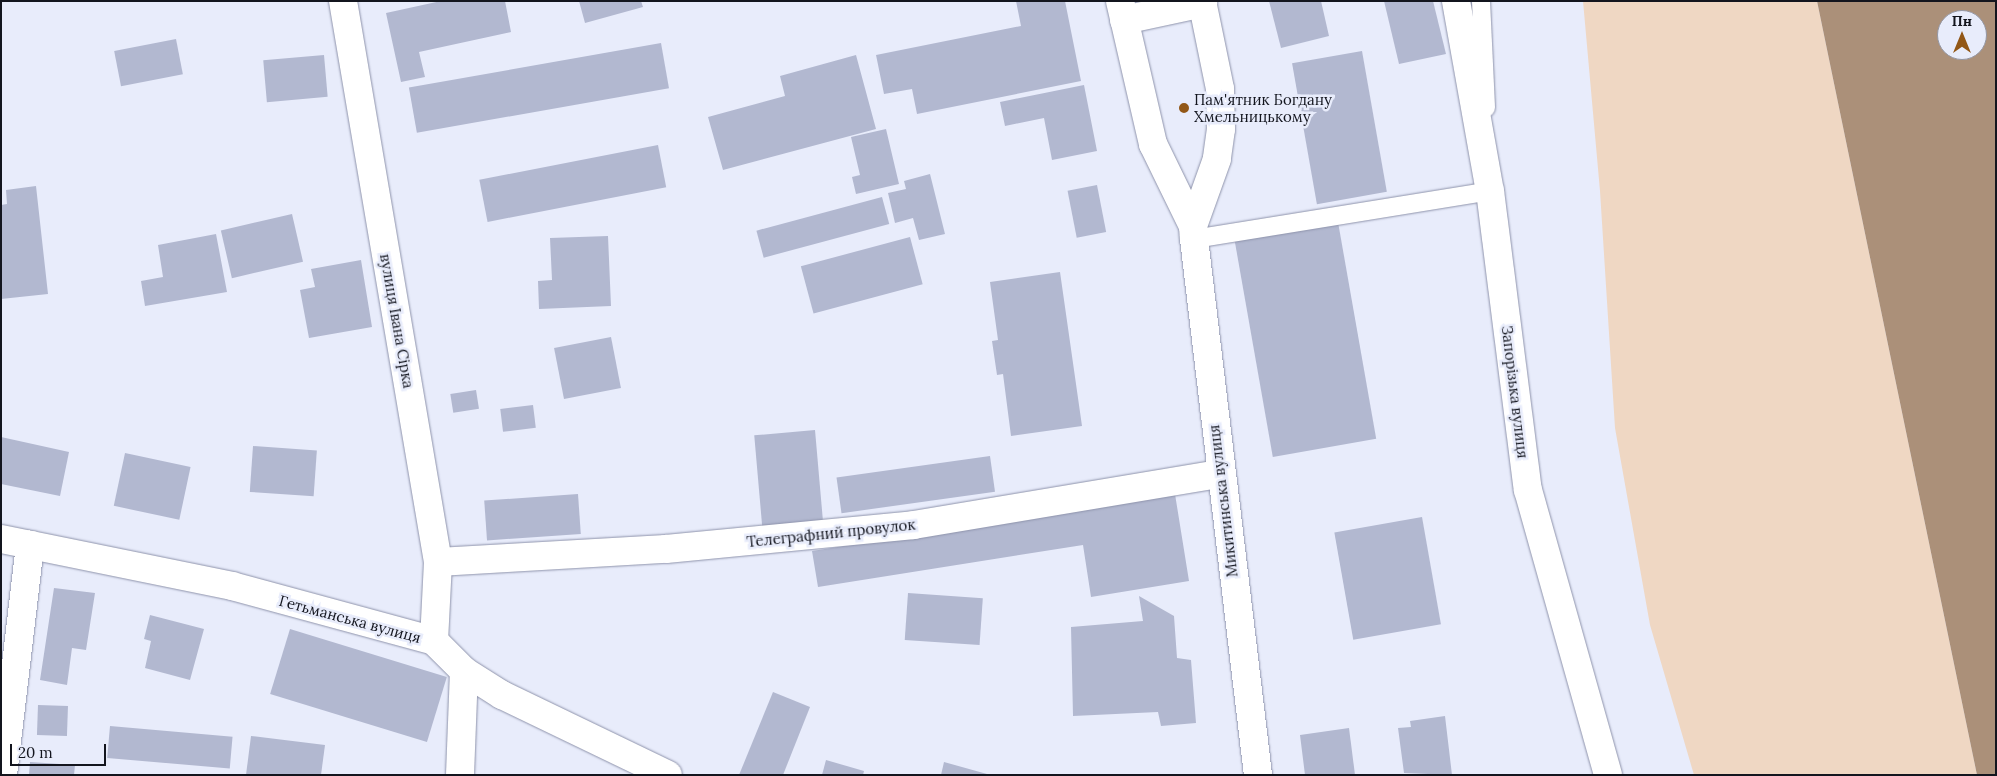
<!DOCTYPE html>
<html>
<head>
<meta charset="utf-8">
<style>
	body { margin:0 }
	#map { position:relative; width:1997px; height:776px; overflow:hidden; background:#e8ecfb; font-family:Lora,serif }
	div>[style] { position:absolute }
	.green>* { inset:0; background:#efd7c3 }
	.water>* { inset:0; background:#ab9079 }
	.building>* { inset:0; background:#b2b8d0; transform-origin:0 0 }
	.roads { filter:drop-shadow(0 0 1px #8e93ab) drop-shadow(0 0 1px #8e93ab) }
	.lane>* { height:18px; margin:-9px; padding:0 9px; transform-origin:9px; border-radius:9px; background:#fff }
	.street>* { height:28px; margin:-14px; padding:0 14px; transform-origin:14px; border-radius:14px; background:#fff }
	.secondary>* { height:28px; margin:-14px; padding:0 14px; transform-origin:14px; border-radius:14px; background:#fff }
	.dots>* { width:14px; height:14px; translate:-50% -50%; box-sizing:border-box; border:2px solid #e8ecfb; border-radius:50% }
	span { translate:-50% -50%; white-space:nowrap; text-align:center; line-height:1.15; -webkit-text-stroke:5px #e8ecfb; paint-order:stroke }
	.poi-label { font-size:15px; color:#13151e }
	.left { translate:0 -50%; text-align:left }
	.street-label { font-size:15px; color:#13151e }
	.frame { position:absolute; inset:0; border:2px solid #13151e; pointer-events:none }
	.north { position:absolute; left:1937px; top:10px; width:50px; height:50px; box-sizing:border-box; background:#e8ecfb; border:1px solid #9396a3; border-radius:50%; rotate:0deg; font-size:14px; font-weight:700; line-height:20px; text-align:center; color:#13151e }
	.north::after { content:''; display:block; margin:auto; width:18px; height:22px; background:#925717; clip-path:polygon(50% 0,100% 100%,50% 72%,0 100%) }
	.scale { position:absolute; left:10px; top:744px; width:96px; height:22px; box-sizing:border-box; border:2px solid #13151e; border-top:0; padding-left:6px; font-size:15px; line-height:18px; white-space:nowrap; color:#13151e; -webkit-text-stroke:4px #e8ecfb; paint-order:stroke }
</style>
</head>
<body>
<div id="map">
	<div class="green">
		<div style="clip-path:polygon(1583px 1px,1817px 1px,1977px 775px,1694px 775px,1650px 625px,1615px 428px,1600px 191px)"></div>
	</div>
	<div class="water">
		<div style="clip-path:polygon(evenodd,1817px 1px,1996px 1px,1996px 775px,1977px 775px,1817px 1px,1947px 20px,1977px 20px,1977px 50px,1947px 50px,1947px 20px)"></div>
	</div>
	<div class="building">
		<div style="clip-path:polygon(441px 1px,505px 1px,511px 32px,419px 52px,425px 77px,401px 82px,386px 13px)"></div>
		<div style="clip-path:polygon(579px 1px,641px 1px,643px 7px,585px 23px)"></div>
		<div style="clip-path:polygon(1016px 1px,1065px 1px,1081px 81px,917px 114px,912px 89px,884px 94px,876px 55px,1021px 26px)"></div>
		<div style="clip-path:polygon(1269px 1px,1321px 1px,1329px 36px,1281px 48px)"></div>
		<div style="clip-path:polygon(1384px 1px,1433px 1px,1446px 54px,1399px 64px)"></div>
		<div style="left:176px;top:39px;width:36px;height:63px;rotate:79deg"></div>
		<div style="left:661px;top:43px;width:46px;height:256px;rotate:80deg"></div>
		<div style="left:1362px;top:51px;width:143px;height:71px;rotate:80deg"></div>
		<div style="left:324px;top:55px;width:42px;height:61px;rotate:85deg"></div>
		<div style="clip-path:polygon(856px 55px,876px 129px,723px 170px,708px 117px,785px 96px,780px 76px)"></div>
		<div style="clip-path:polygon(1084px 85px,1097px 151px,1052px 160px,1044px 118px,1005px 126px,1000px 102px)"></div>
		<div style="clip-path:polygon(886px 129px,899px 184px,856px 194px,852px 177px,860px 175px,851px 137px)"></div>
		<div style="left:658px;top:145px;width:43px;height:182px;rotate:79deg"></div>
		<div style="clip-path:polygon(930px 174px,945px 234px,919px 240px,913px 218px,895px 223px,888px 193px,906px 189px,904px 181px)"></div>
		<div style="left:1097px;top:185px;width:48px;height:30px;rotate:79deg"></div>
		<div style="clip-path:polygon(36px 186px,48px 294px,1px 299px,1px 205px,7px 204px,6px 190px)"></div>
		<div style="left:882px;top:197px;width:28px;height:130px;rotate:75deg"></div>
		<div style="left:292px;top:214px;width:49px;height:73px;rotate:77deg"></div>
		<div style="left:1338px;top:222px;width:220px;height:105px;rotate:80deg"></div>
		<div style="clip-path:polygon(216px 234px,227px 292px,145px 306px,141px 281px,163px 277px,158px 245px)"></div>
		<div style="clip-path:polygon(608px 236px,611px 306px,539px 309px,538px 281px,552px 280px,550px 238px)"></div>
		<div style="left:910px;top:237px;width:49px;height:113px;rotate:75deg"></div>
		<div style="clip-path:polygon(361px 260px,372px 327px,309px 338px,300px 290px,315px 287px,311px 269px)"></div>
		<div style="clip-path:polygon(1060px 272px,1082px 426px,1011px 436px,1003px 374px,997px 375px,992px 341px,998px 340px,990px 282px)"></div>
		<div style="left:611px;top:337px;width:52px;height:58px;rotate:79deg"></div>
		<div style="left:476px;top:390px;width:19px;height:26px;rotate:81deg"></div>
		<div style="left:533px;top:405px;width:23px;height:33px;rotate:83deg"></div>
		<div style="left:815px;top:430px;width:93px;height:61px;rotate:85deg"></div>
		<div style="clip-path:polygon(1px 437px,69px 452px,60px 496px,1px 484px)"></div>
		<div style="left:253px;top:446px;width:64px;height:46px;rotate:4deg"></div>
		<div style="left:125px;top:453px;width:67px;height:54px;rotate:12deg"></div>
		<div style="left:990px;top:456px;width:36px;height:155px;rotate:82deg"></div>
		<div style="left:578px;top:494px;width:40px;height:94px;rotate:86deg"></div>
		<div style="clip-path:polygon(1175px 494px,1189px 581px,1091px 597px,1083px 545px,818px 587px,812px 551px)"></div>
		<div style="left:1422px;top:517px;width:109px;height:89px;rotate:80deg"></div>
		<div style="clip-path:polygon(54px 588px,95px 593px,86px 650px,72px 648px,67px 685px,40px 680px)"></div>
		<div style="left:908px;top:593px;width:75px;height:47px;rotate:4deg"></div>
		<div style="clip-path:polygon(1139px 596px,1174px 616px,1177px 658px,1191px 660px,1196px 723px,1161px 726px,1158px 712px,1073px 716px,1071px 627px,1143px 621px)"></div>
		<div style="clip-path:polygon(150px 615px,204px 629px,190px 680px,145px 668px,151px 641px,144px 639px)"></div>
		<div style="left:290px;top:629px;width:164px;height:68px;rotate:17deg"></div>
		<div style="clip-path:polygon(773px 692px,810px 707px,783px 775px,739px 775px)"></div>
		<div style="left:38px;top:705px;width:30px;height:30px;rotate:2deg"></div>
		<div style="clip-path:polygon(1445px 716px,1452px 775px,1404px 773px,1398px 728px,1411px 727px,1410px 721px)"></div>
		<div style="left:110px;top:726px;width:123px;height:32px;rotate:5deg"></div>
		<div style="clip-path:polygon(1349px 728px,1355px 775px,1305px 775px,1300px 735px)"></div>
		<div style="clip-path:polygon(251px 736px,325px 745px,321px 775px,246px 775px)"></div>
		<div style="clip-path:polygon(826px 760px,864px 771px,863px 775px,822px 775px)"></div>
		<div style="clip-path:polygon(30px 762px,75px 765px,74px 775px,29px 775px)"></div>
		<div style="clip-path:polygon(944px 762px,987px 774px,987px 775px,941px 775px)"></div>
	</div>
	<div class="roads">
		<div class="lane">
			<div style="left:1481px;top:1px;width:107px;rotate:87.3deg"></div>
			<div style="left:1194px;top:239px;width:300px;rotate:-9.2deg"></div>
			<div style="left:1490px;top:191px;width:10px;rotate:-90deg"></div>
		</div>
		<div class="street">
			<div style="left:343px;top:1px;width:569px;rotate:80.39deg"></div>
			<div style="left:438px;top:562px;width:79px;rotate:92.9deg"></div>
			<div style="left:1456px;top:1px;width:193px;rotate:79.9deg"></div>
			<div style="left:1490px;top:191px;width:301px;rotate:82.8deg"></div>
			<div style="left:1528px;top:490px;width:296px;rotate:74.3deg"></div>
			<div style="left:438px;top:562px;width:228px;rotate:-3.3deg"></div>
			<div style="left:666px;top:549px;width:249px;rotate:-5.5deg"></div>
			<div style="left:914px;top:525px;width:310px;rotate:-9.5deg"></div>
			<div style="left:3px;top:775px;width:232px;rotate:-83.3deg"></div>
			<div style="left:460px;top:775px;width:104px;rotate:-87.8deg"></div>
		</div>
		<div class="secondary">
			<div style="left:1120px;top:1px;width:147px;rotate:77deg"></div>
			<div style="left:1153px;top:144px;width:91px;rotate:64deg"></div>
			<div style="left:1202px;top:1px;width:90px;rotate:78.4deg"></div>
			<div style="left:1220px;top:89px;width:40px;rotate:88.6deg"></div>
			<div style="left:1221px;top:129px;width:30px;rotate:98deg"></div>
			<div style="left:1217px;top:159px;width:71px;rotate:109.7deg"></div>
			<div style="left:1193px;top:226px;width:13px;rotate:86deg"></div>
			<div style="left:1194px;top:239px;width:540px;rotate:83.19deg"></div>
			<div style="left:1124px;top:20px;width:81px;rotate:-12.1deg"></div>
			<div style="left:1px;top:539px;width:236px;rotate:11.5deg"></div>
			<div style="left:232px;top:586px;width:209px;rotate:15.2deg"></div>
			<div style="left:434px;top:641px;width:42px;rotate:45deg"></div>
			<div style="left:464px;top:671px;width:45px;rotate:32.3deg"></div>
			<div style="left:502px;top:695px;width:184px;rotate:25.7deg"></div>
		</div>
	</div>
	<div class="dots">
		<div style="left:1184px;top:108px;background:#925717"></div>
	</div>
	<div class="poi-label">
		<span class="left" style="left:1194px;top:108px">Пам'ятник Богдану<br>Хмельницькому</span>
	</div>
	<div class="street-label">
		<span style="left:397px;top:321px;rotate:80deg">вулиця Івана Сірка</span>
		<span style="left:1515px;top:392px;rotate:83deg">Запорізька вулиця</span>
		<span style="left:1223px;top:501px;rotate:-97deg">Микитинська вулиця</span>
		<span style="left:831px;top:533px;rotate:-6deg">Телеграфний провулок</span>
		<span style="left:350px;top:619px;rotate:15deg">Гетьманська вулиця</span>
	</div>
	<div class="frame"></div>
	<div class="north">Пн</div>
	<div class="scale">20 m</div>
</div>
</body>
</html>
